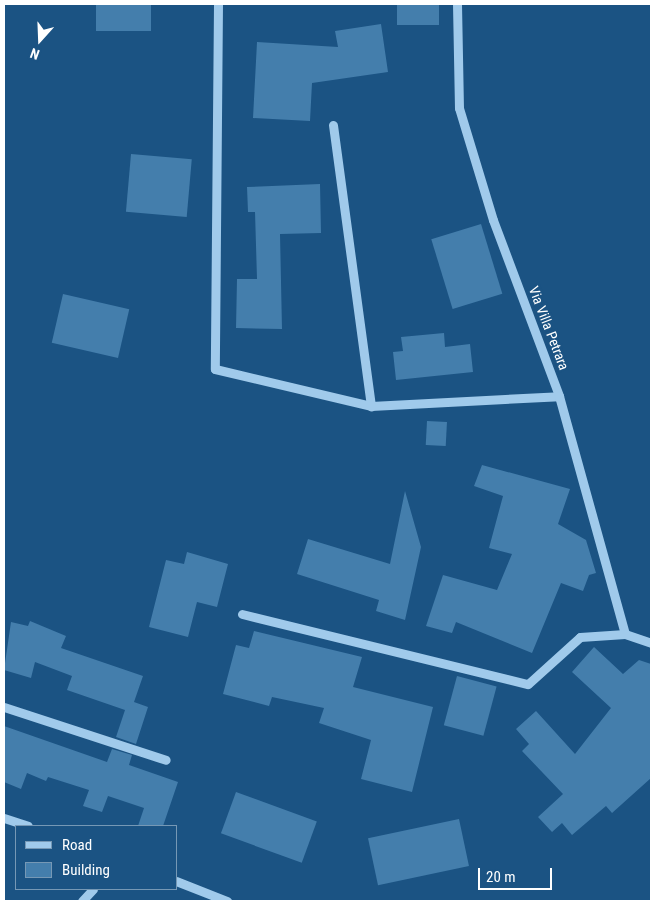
<!DOCTYPE html>
<html>
<head>
<meta charset="utf-8">
<style>
	body { margin:0 }
	#map { position:relative; width:655px; height:905px; overflow:hidden; background:#1b5383; font-family:"Roboto Condensed",sans-serif }
	div>[style] { position:absolute }
	.building>* { inset:0; background:#447eac; transform-origin:0 0 }
	.minor>* { height:9px; margin:-4.5px; padding:0 4.5px; transform-origin:4.5px; border-radius:4.5px; background:#a0caeb }
	span { translate:-50% -50%; white-space:nowrap; text-align:center; line-height:1.15; -webkit-text-stroke:4.5px #1b5383; paint-order:stroke }
	.street-label { font-size:14px; color:#fff }
	.frame { position:absolute; inset:0; border:5px solid #fff; pointer-events:none }
	.legend { position:absolute; left:15px; top:825px; width:162px; height:65px; box-sizing:border-box; background:#1b5383; border:1px solid #7698b5; margin:0; padding:6px 9px; list-style:none; font-size:15px; color:#fff }
	.legend li { display:flex; align-items:center; gap:10px; height:25px }
	.legend b { width:25px; border:1px solid #7698b5 }
	.north { position:absolute; left:15px; top:15px; width:50px; height:50px; -webkit-text-stroke:4px #1b5383; paint-order:stroke; rotate:200deg; font-size:14px; font-weight:700; line-height:20px; text-align:center; color:#fff }
	.north::after { content:''; display:block; margin:auto; width:18px; height:22px; background:#fff; clip-path:polygon(50% 0,100% 100%,50% 72%,0 100%) }
	.scale { position:absolute; left:478px; top:868px; width:74px; height:22px; box-sizing:border-box; border:2px solid #fff; border-top:0; padding-left:6px; font-size:15px; line-height:18px; white-space:nowrap; color:#fff; -webkit-text-stroke:4px #1b5383; paint-order:stroke }
</style>
</head>
<body>
<div id="map">
	<div class="building">
		<div style="left:96px;top:4px;width:55px;height:27px"></div>
		<div style="left:397px;top:4px;width:42px;height:21px"></div>
		<div style="clip-path:polygon(381px 24px,388px 72px,312px 83px,310px 121px,253px 118px,257px 42px,338px 47px,335px 31px)"></div>
		<div style="left:131px;top:154px;width:61px;height:58px;rotate:5deg"></div>
		<div style="clip-path:polygon(320px 184px,321px 233px,280px 234px,282px 329px,236px 328px,237px 279px,257px 279px,255px 212px,248px 212px,247px 187px)"></div>
		<div style="left:481px;top:224px;width:73px;height:52px;rotate:73deg"></div>
		<div style="left:63px;top:294px;width:68px;height:50px;rotate:13deg"></div>
		<div style="clip-path:polygon(444px 333px,445px 347px,470px 344px,473px 372px,396px 380px,393px 352px,403px 351px,401px 337px)"></div>
		<div style="left:427px;top:421px;width:20px;height:24px;rotate:3deg"></div>
		<div style="clip-path:polygon(482px 465px,570px 489px,558px 524px,586px 540px,596px 573px,589px 575px,583px 591px,561px 583px,532px 653px,456px 622px,452px 633px,426px 626px,443px 575px,497px 590px,512px 554px,489px 548px,503px 496px,474px 486px)"></div>
		<div style="clip-path:polygon(405px 491px,421px 547px,405px 620px,376px 611px,379px 600px,297px 574px,308px 539px,390px 564px)"></div>
		<div style="clip-path:polygon(187px 552px,228px 564px,217px 607px,197px 602px,188px 637px,149px 627px,166px 560px,184px 564px)"></div>
		<div style="clip-path:polygon(30px 621px,66px 636px,61px 648px,143px 676px,134px 702px,148px 707px,136px 744px,116px 737px,125px 710px,67px 690px,72px 676px,35px 662px,31px 678px,4px 670px,11px 622px,28px 626px)"></div>
		<div style="clip-path:polygon(254px 631px,362px 657px,353px 687px,433px 707px,412px 792px,361px 779px,371px 740px,319px 723px,324px 708px,272px 697px,269px 706px,223px 694px,236px 645px,249px 648px)"></div>
		<div style="clip-path:polygon(594px 647px,623px 674px,639px 660px,651px 664px,651px 778px,612px 813px,606px 806px,572px 835px,562px 823px,552px 832px,538px 817px,563px 794px,522px 751px,529px 744px,516px 729px,536px 711px,575px 754px,611px 708px,572px 672px)"></div>
		<div style="left:457px;top:676px;width:41px;height:51px;rotate:15deg"></div>
		<div style="clip-path:polygon(4px 726px,107px 762px,112px 749px,132px 755px,129px 765px,178px 782px,163px 826px,138px 826px,144px 808px,108px 796px,102px 812px,83px 806px,89px 790px,48px 777px,46px 781px,27px 773px,21px 789px,4px 782px)"></div>
		<div style="left:236px;top:792px;width:86px;height:44px;rotate:20deg"></div>
		<div style="left:459px;top:819px;width:48px;height:93px;rotate:78deg"></div>
	</div>
	<div class="minor">
		<div style="left:218px;top:4px;width:365px;rotate:90.5deg"></div>
		<div style="left:215px;top:369px;width:160px;rotate:13.3deg"></div>
		<div style="left:371px;top:406px;width:188px;rotate:-3deg"></div>
		<div style="left:457px;top:4px;width:104px;rotate:88.9deg"></div>
		<div style="left:459px;top:108px;width:117px;rotate:73.1deg"></div>
		<div style="left:493px;top:220px;width:188px;rotate:69.4deg"></div>
		<div style="left:559px;top:396px;width:247px;rotate:74.5deg"></div>
		<div style="left:625px;top:634px;width:28px;rotate:19deg"></div>
		<div style="left:333px;top:125px;width:284px;rotate:82.3deg"></div>
		<div style="left:242px;top:614px;width:294px;rotate:13.8deg"></div>
		<div style="left:528px;top:684px;width:70px;rotate:-42.1deg"></div>
		<div style="left:580px;top:637px;width:45px;rotate:-3.8deg"></div>
		<div style="left:4px;top:707px;width:170px;rotate:18.1deg"></div>
		<div style="left:4px;top:818px;width:25px;rotate:18deg"></div>
		<div style="left:176px;top:881px;width:55px;rotate:21.4deg"></div>
		<div style="left:82px;top:901px;width:16px;rotate:-47deg"></div>
	</div>
	<div class="street-label">
		<span style="left:549px;top:328px;rotate:69deg">Via Villa Petrara</span>
	</div>
	<div class="frame"></div>
	<ul class="legend">
	<li><b style="height:6px;background:#a0caeb"></b>Road</li>
	<li><b style="height:14px;background:#447eac"></b>Building</li>
	</ul>
	<div class="north">N</div>
	<div class="scale">20 m</div>
</div>
</body>
</html>
